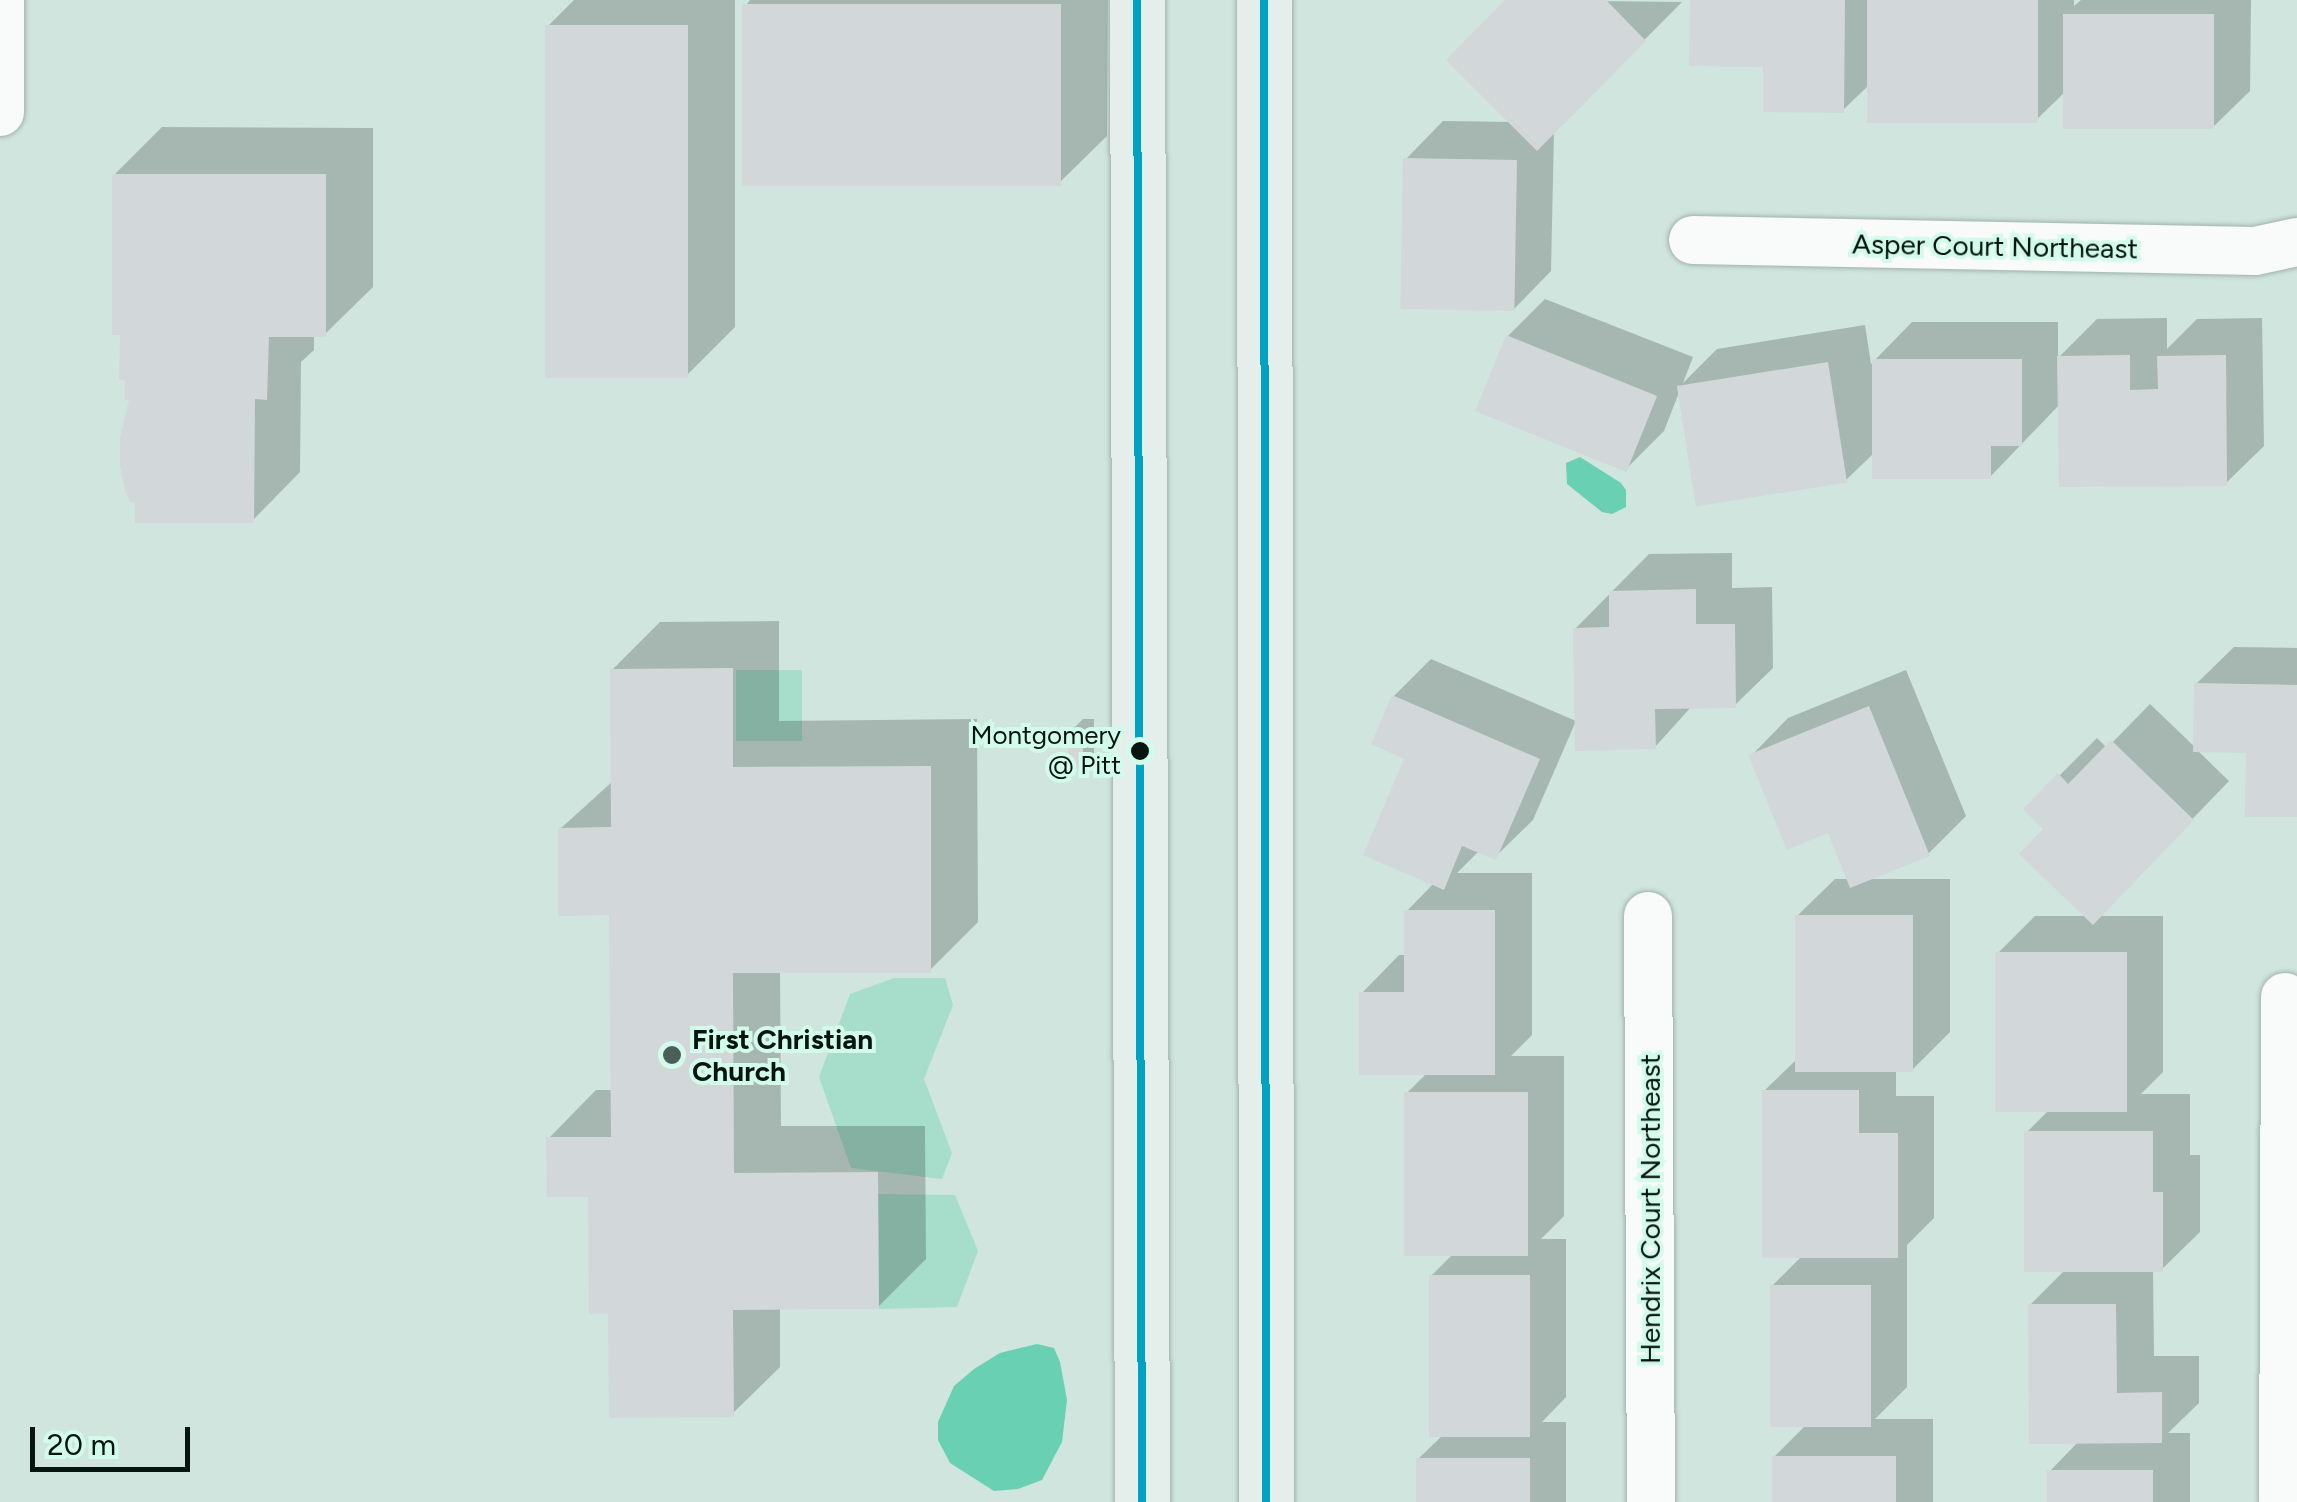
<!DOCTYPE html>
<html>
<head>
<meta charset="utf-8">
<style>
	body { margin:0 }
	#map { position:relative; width:2297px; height:1502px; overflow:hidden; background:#cfe5dd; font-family:Figtree,sans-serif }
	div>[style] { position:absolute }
	.green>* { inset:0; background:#a6decb; transform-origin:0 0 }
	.water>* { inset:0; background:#6ad0b4 }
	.shadow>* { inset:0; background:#0003 }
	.building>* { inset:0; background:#d2d7d9; transform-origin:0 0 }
	.roads { filter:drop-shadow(0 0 2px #a1b2ac) drop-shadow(0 0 2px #a1b2ac) }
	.street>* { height:48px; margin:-24px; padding:0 24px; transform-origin:24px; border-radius:24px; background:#f8fbfa }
	.primary>* { height:55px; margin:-27.5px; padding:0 27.5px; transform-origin:27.5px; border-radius:27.5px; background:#e4efeb }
	.bus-1>* { height:8px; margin:-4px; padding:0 4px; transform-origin:4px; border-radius:4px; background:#00a2c4 }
	.dots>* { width:28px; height:28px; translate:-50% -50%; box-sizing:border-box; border:5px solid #d3fbec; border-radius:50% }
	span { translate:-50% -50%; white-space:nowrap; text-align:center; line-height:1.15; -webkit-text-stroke:8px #d3fbec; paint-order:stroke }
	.bus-label { font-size:26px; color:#071510 }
	.right { translate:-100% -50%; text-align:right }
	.street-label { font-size:28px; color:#071510 }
	.poi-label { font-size:28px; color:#071510; font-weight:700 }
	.left { translate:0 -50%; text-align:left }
	.scale { position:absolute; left:30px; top:1427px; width:160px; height:45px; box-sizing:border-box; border:5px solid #071510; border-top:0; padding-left:12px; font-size:30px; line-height:35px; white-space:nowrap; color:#071510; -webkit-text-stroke:8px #d3fbec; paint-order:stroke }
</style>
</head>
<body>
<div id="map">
	<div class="green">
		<div style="left:736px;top:670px;width:66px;height:71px"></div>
		<div style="clip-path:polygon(894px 978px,945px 978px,953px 1005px,924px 1079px,952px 1153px,942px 1179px,851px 1168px,819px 1077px,850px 994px)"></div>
		<div style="clip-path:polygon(878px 1194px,955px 1195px,978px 1251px,957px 1307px,879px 1309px)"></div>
	</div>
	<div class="water">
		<div style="clip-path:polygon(1580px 457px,1621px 483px,1626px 490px,1626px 507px,1612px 514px,1602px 512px,1567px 484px,1566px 463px)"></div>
		<div style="clip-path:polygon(1037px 1344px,1054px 1348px,1060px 1362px,1067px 1400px,1062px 1442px,1042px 1480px,1018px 1489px,994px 1491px,950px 1463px,938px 1440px,938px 1422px,954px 1386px,974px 1369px,1000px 1353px)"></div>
	</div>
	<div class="shadow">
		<div style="clip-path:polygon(574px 0,735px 0,735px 327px,687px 375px,548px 26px)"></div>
		<div style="clip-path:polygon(750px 0,1108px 0,1107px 136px,1059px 183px,745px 6px)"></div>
		<div style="clip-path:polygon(1508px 0,1682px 2px,1554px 131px,1551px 271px,1514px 309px,1406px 159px,1443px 121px,1512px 122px)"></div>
		<div style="clip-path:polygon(1693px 0,2074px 0,2074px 6px,2081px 0,2251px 0,2250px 91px,2212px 128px,2065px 92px,2036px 120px,1870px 84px,1843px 110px,1765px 64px)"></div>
		<div style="clip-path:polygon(162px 127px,373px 128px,373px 287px,325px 334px,314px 334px,314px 350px,301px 362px,300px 472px,253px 520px,132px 398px,122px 332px,114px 175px)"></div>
		<div style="clip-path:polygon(1545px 299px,1693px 357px,1683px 383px,1717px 349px,1865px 325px,1871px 364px,1912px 322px,2058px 322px,2058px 358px,2097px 319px,2167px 318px,2167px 349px,2197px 319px,2262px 318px,2264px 446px,2226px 483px,2060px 404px,1990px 477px,1875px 452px,1845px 481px,1680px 390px,1664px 431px,1626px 469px,1508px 336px)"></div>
		<div style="clip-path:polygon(1732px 553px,1732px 588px,1772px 587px,1773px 668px,1735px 705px,1692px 706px,1655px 747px,1575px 629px,1649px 554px)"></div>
		<div style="clip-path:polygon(779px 621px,779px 721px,977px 719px,978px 922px,930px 970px,780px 971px,781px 1126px,925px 1126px,926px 1259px,878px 1307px,780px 1307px,780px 1367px,732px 1414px,611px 1311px,590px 1194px,549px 1138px,596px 1090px,613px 1090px,611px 913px,560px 829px,613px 781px,612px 670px,660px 622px)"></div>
		<div style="clip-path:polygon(2234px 647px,2297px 648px,2297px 815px,2249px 750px,2197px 750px,2229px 781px,2099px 916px,2163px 916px,2163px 1072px,2141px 1094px,2190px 1094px,2190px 1155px,2200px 1155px,2200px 1232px,2162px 1269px,2153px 1269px,2154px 1356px,2199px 1356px,2199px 1403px,2168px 1433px,2190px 1433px,2190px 1502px,2050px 1502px,2050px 1471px,2079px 1441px,2030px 1305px,2066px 1269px,2027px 1132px,2049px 1110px,1998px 953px,2035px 916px,2087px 916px,2046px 829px,2026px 809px,2097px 738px,2107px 748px,2150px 704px,2196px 748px,2196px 684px)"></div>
		<div style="clip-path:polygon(1431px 659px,1576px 721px,1533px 820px,1495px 857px,1480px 850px,1457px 873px,1532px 873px,1532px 1035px,1511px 1056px,1564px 1056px,1564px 1216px,1541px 1239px,1566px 1239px,1566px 1397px,1542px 1422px,1566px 1422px,1566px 1502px,1418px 1502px,1418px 1459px,1443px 1435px,1431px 1276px,1454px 1253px,1407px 1093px,1428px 1072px,1362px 993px,1399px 955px,1407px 955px,1407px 911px,1434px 883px,1394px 696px)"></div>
		<div style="clip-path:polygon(1906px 670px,1966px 816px,1928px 854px,1867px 879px,1950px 879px,1950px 1032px,1912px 1070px,1896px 1070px,1896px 1096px,1934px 1096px,1934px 1218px,1907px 1245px,1907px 1387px,1875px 1419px,1933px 1419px,1933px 1502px,1774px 1502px,1774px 1457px,1807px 1424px,1772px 1286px,1803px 1255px,1764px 1091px,1797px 1059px,1797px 916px,1835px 879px,1849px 879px,1830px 830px,1751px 756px,1788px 718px)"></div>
		<div style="clip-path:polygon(1083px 719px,1094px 719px,1094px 754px,1081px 766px,1071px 731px)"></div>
	</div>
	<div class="building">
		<div style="clip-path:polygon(1505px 0,1606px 0,1646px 41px,1537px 151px,1446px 60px)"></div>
		<div style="clip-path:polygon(1690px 0,1845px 0,1844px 113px,1763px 112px,1763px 67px,1689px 66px)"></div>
		<div style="left:1867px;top:0;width:171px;height:123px"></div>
		<div style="left:742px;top:4px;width:319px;height:182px"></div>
		<div style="left:2063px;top:14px;width:151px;height:115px"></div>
		<div style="left:545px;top:25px;width:143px;height:353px"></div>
		<div style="left:1403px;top:158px;width:114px;height:151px;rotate:1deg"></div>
		<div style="clip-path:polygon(112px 174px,326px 174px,326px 337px,269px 337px,267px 400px,255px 399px,254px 523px,135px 523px,135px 503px,130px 502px,125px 490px,120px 465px,120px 438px,129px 400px,125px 400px,125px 380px,119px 380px,120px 335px,112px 335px)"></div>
		<div style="left:1506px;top:335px;width:163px;height:82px;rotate:22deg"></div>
		<div style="clip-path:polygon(2130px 355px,2130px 390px,2158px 389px,2157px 356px,2226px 355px,2227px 486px,2059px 487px,2057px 356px)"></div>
		<div style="clip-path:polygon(1872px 359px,2022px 359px,2022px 446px,1991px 446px,1991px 479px,1872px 479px)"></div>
		<div style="left:1828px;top:362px;width:122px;height:153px;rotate:81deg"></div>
		<div style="clip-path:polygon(1696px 589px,1696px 624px,1735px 624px,1736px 708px,1655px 709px,1656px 749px,1575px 751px,1573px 628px,1609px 627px,1609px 591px)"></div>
		<div style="clip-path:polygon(733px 668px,733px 767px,931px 766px,931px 973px,733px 973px,734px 1173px,878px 1172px,879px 1309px,733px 1310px,734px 1417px,609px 1418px,608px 1314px,589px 1314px,588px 1197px,547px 1197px,546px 1137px,611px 1137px,609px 915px,558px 916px,558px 828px,611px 827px,610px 669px)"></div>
		<div style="clip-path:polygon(2194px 683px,2297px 685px,2297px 817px,2245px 817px,2246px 753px,2193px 752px)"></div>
		<div style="clip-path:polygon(1392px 695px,1540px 759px,1496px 860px,1462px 846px,1444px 890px,1363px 855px,1404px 759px,1371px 744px)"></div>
		<div style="clip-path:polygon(1869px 706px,1930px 856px,1850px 888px,1828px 833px,1787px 850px,1748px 755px)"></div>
		<div style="left:1068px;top:730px;width:15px;height:39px"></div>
		<div style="clip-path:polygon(2111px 740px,2194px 820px,2093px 925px,2019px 854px,2043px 829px,2023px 809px,2058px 773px,2068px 784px)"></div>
		<div style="clip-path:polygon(1404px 910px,1495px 910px,1495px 1075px,1359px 1075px,1359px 992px,1404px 992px)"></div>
		<div style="left:1795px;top:915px;width:118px;height:157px"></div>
		<div style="left:1995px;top:952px;width:132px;height:160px"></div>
		<div style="clip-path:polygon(1762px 1090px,1859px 1090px,1859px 1133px,1898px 1133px,1898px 1258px,1762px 1258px)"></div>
		<div style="left:1404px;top:1092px;width:124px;height:164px"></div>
		<div style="clip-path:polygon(2024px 1131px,2153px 1131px,2153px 1192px,2163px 1192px,2163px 1272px,2024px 1272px)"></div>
		<div style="left:1429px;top:1275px;width:101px;height:162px"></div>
		<div style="left:1770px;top:1285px;width:101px;height:142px"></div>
		<div style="clip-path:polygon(2028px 1304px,2116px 1304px,2117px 1393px,2162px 1392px,2162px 1443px,2029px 1444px)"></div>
		<div style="left:1772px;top:1456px;width:124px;height:46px"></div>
		<div style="left:1416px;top:1458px;width:114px;height:44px"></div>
		<div style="left:2047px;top:1470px;width:106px;height:32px"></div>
	</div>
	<div class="roads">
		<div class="street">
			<div style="left:0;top:112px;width:112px;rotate:-90deg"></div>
			<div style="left:1693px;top:240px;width:562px;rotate:1.12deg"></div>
			<div style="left:2255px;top:251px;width:43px;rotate:-12.1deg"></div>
			<div style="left:1648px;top:916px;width:586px;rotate:89.71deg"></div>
			<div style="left:2283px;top:1502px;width:505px;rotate:-89.77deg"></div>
		</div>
		<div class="primary">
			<div style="left:1137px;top:0;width:1502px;rotate:89.81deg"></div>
			<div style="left:1264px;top:0;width:1502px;rotate:89.92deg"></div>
		</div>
	</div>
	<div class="bus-1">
		<div style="left:1137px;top:0;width:1502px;rotate:89.81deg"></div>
		<div style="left:1264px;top:0;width:1502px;rotate:89.92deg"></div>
	</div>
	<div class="dots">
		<div style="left:1140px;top:751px;background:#071510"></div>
		<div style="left:672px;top:1055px;background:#4d5e58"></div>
	</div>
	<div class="bus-label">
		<span class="right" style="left:1121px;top:751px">Montgomery<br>@ Pitt</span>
	</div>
	<div class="street-label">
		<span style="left:1995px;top:246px;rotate:1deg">Asper Court Northeast</span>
		<span style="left:1650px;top:1209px;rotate:-90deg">Hendrix Court Northeast</span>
	</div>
	<div class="poi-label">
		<span class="left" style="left:692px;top:1055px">First Christian<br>Church</span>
	</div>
	<div class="scale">20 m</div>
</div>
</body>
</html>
